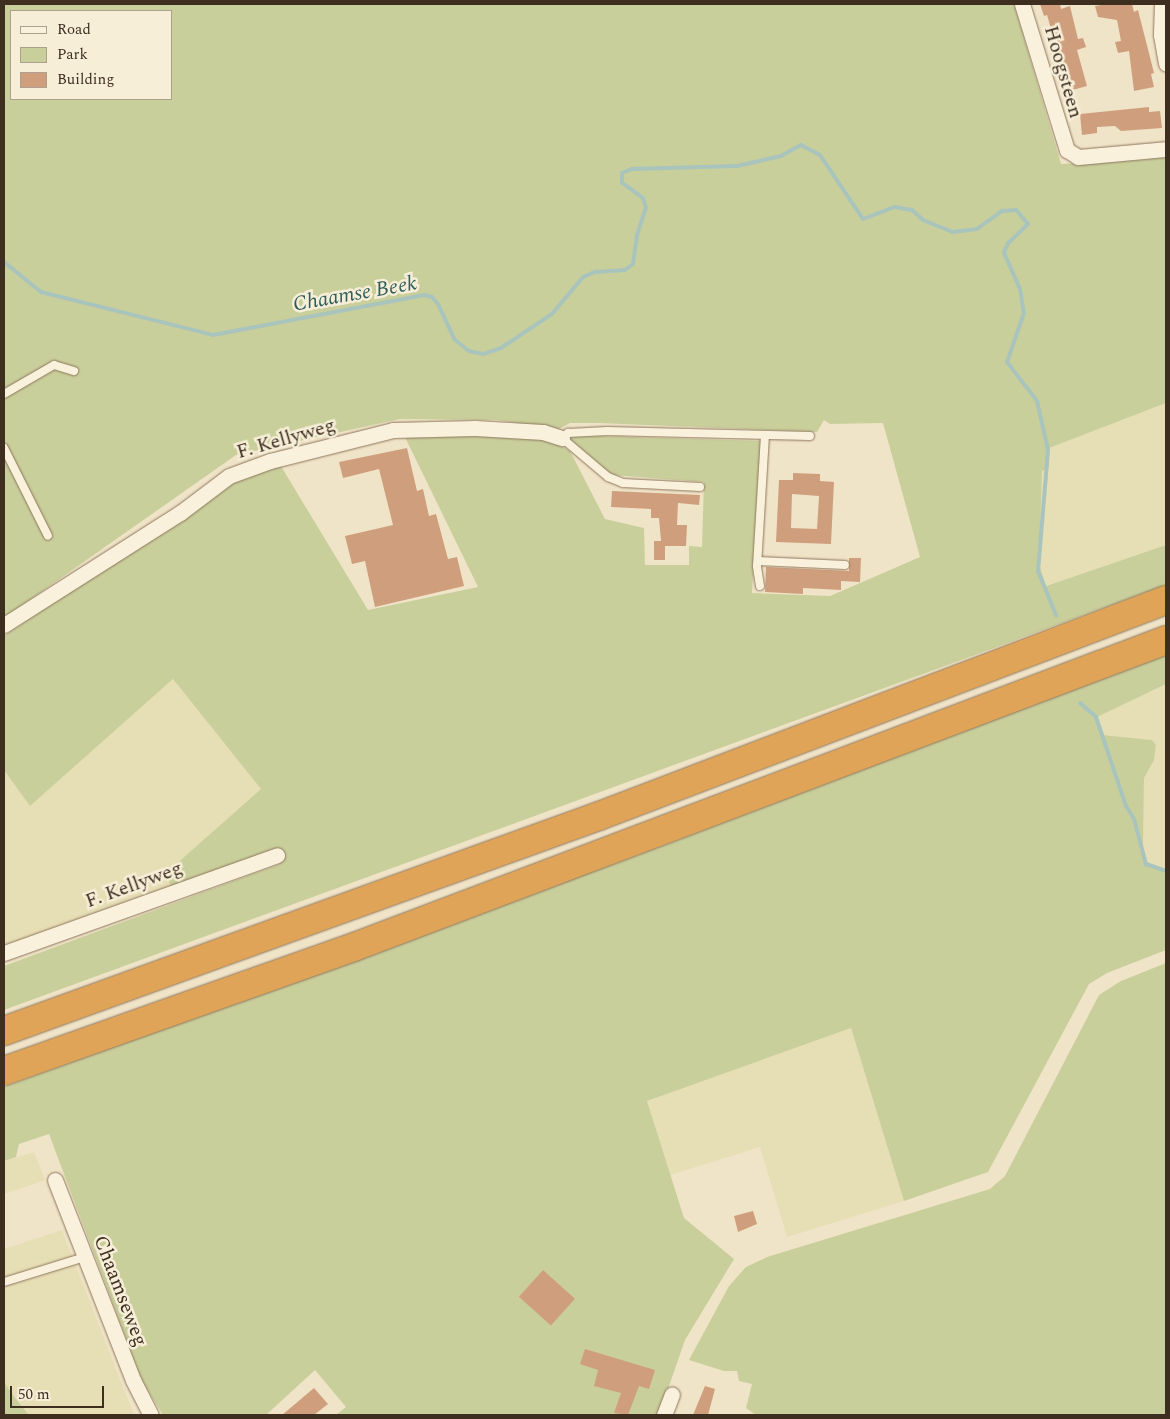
<!DOCTYPE html>
<html>
<head>
<meta charset="utf-8">
<style>
	body { margin:0 }
	#map { position:relative; width:1170px; height:1419px; overflow:hidden; background:#f0e4c8; font-family:Spectral,serif }
	div>[style] { position:absolute }
	.farmland>* { inset:0; background:#e6deb5 }
	.green>* { inset:0; background:#c9cf9b }
	.stream>* { height:4px; margin:-2px; padding:0 2px; transform-origin:2px; border-radius:2px; background:#a9c4bc }
	.building>* { inset:0; background:#cf9f7d; transform-origin:0 0 }
	.roads { filter:drop-shadow(0 0 1px #8d765c) drop-shadow(0 0 1px #8d765c) }
	.lane>* { height:8px; margin:-4px; padding:0 4px; transform-origin:4px; border-radius:4px; background:#faf1dc }
	.street>* { height:15px; margin:-7.5px; padding:0 7.5px; transform-origin:7.5px; border-radius:7.5px; background:#faf1dc }
	.highway>* { height:28px; margin:-14px; padding:0 14px; transform-origin:14px; border-radius:14px; background:#e0a458 }
	span { translate:-50% -50%; white-space:nowrap; text-align:center; line-height:1.15; -webkit-text-stroke:5px #f7eed8; paint-order:stroke }
	.street-label { font-size:20px; color:#3d2e20 }
	.water-label { font-size:21px; color:#2f5d5a; font-style:italic }
	.frame { position:absolute; inset:0; border:5px solid #3d2e20; pointer-events:none }
	.legend { position:absolute; left:10px; top:10px; width:162px; height:90px; box-sizing:border-box; background:#f7eed8; border:1px solid #ada18e; margin:0; padding:6px 9px; list-style:none; font-size:15px; color:#3d2e20 }
	.legend li { display:flex; align-items:center; gap:10px; height:25px }
	.legend b { width:25px; border:1px solid #ada18e }
	.scale { position:absolute; left:10px; top:1386px; width:94px; height:22px; box-sizing:border-box; border:2px solid #3d2e20; border-top:0; padding-left:6px; font-size:15px; line-height:18px; white-space:nowrap; color:#3d2e20; -webkit-text-stroke:4px #f7eed8; paint-order:stroke }
</style>
</head>
<body>
<div id="map">
	<div class="farmland">
		<div style="clip-path:polygon(1166px 403px,1166px 545px,1045px 586px,1039px 564px,1038px 545px,1042px 471px,1049px 448px)"></div>
		<div style="clip-path:polygon(173px 679px,262px 789px,172px 888px,4px 948px,4px 770px,30px 806px)"></div>
		<div style="clip-path:polygon(1166px 684px,1166px 871px,1146px 864px,1143px 846px,1144px 778px,1154px 760px,1156px 745px,1152px 740px,1102px 735px,1096px 717px)"></div>
		<div style="clip-path:polygon(851px 1028px,904px 1201px,787px 1237px,760px 1147px,670px 1175px,647px 1101px)"></div>
		<div style="clip-path:polygon(34px 1152px,45px 1180px,4px 1194px,4px 1161px)"></div>
		<div style="clip-path:polygon(62px 1230px,134px 1415px,29px 1415px,4px 1382px,4px 1249px)"></div>
	</div>
	<div class="green">
		<div style="clip-path:polygon(evenodd,4px 4px,1014px 4px,1061px 164px,1149px 159px,1166px 153px,1166px 403px,1049px 448px,1049px 468px,1042px 471px,1039px 564px,1046px 586px,1166px 545px,1166px 585px,4px 1010px,4px 966px,280px 864px,274px 851px,172px 888px,165px 874px,261px 789px,173px 679px,30px 806px,4px 770px,4px 636px,120px 558px,233px 472px,276px 458px,368px 610px,478px 587px,402px 431px,549px 439px,570px 451px,605px 519px,644px 528px,645px 565px,689px 565px,689px 546px,702px 547px,704px 482px,612px 475px,571px 441px,571px 435px,761px 441px,752px 593px,830px 596px,920px 557px,883px 423px,830px 424px,824px 420px,817px 432px,598px 423px,570px 423px,559px 429px,498px 420px,400px 419px,236px 455px,4px 618px,4px 4px,11px 11px,171px 11px,171px 99px,11px 99px,11px 11px)"></div>
		<div style="clip-path:polygon(1166px 653px,1166px 684px,1097px 717px,1102px 735px,1152px 740px,1156px 745px,1154px 760px,1144px 778px,1143px 846px,1146px 864px,1166px 871px,1166px 950px,1107px 973px,1089px 984px,988px 1172px,904px 1201px,851px 1028px,647px 1101px,684px 1218px,734px 1259px,685px 1340px,659px 1415px,336px 1415px,346px 1407px,315px 1370px,266px 1415px,163px 1415px,142px 1381px,49px 1134px,19px 1144px,16px 1157px,4px 1161px,4px 1087px,665px 845px)"></div>
		<div style="clip-path:polygon(1166px 963px,1166px 1415px,756px 1415px,746px 1408px,752px 1384px,739px 1381px,737px 1371px,724px 1371px,689px 1360px,729px 1286px,746px 1267px,767px 1257px,990px 1189px,1005px 1176px,1099px 995px,1121px 981px)"></div>
		<div style="clip-path:polygon(4px 1382px,16px 1399px,29px 1415px,4px 1415px)"></div>
	</div>
	<div class="stream">
		<div style="left:4px;top:262px;width:48px;rotate:39deg"></div>
		<div style="left:41px;top:292px;width:177px;rotate:14deg"></div>
		<div style="left:213px;top:335px;width:215px;rotate:-10.7deg"></div>
		<div style="left:424px;top:295px;width:8px;rotate:14deg"></div>
		<div style="left:432px;top:297px;width:9px;rotate:49deg"></div>
		<div style="left:438px;top:304px;width:38px;rotate:65deg"></div>
		<div style="left:454px;top:339px;width:19px;rotate:39deg"></div>
		<div style="left:469px;top:351px;width:14px;rotate:12deg"></div>
		<div style="left:483px;top:354px;width:19px;rotate:-18deg"></div>
		<div style="left:501px;top:348px;width:61px;rotate:-33.7deg"></div>
		<div style="left:552px;top:314px;width:48px;rotate:-50deg"></div>
		<div style="left:583px;top:277px;width:13px;rotate:-23deg"></div>
		<div style="left:595px;top:272px;width:30px;rotate:-4deg"></div>
		<div style="left:625px;top:270px;width:10px;rotate:-37deg"></div>
		<div style="left:633px;top:264px;width:29px;rotate:-82deg"></div>
		<div style="left:637px;top:235px;width:28px;rotate:-72deg"></div>
		<div style="left:646px;top:208px;width:10px;rotate:-107deg"></div>
		<div style="left:643px;top:198px;width:26px;rotate:-144deg"></div>
		<div style="left:622px;top:183px;width:10px;rotate:-90deg"></div>
		<div style="left:622px;top:173px;width:11px;rotate:-22deg"></div>
		<div style="left:632px;top:169px;width:105px;rotate:-1.6deg"></div>
		<div style="left:737px;top:166px;width:45px;rotate:-12.8deg"></div>
		<div style="left:781px;top:156px;width:23px;rotate:-29deg"></div>
		<div style="left:801px;top:145px;width:21px;rotate:28deg"></div>
		<div style="left:820px;top:155px;width:77px;rotate:56.1deg"></div>
		<div style="left:863px;top:219px;width:34px;rotate:-21deg"></div>
		<div style="left:895px;top:207px;width:17px;rotate:10deg"></div>
		<div style="left:912px;top:210px;width:15px;rotate:42deg"></div>
		<div style="left:923px;top:220px;width:32px;rotate:22deg"></div>
		<div style="left:953px;top:232px;width:24px;rotate:-7deg"></div>
		<div style="left:977px;top:229px;width:31px;rotate:-36deg"></div>
		<div style="left:1002px;top:211px;width:14px;rotate:-4deg"></div>
		<div style="left:1016px;top:210px;width:18px;rotate:49deg"></div>
		<div style="left:1028px;top:224px;width:28px;rotate:136deg"></div>
		<div style="left:1008px;top:243px;width:11px;rotate:112deg"></div>
		<div style="left:1004px;top:253px;width:39px;rotate:66deg"></div>
		<div style="left:1020px;top:289px;width:24px;rotate:81deg"></div>
		<div style="left:1024px;top:313px;width:52px;rotate:109.1deg"></div>
		<div style="left:1007px;top:362px;width:49px;rotate:52.4deg"></div>
		<div style="left:1037px;top:401px;width:50px;rotate:77.3deg"></div>
		<div style="left:1048px;top:450px;width:121px;rotate:94.7deg"></div>
		<div style="left:1038px;top:571px;width:48px;rotate:67.8deg"></div>
		<div style="left:1080px;top:703px;width:21px;rotate:41deg"></div>
		<div style="left:1096px;top:717px;width:94px;rotate:71.4deg"></div>
		<div style="left:1126px;top:806px;width:15px;rotate:58deg"></div>
		<div style="left:1134px;top:819px;width:47px;rotate:75.1deg"></div>
		<div style="left:1146px;top:864px;width:21px;rotate:19deg"></div>
	</div>
	<div class="building">
		<div style="clip-path:polygon(1040px 4px,1060px 4px,1061px 9px,1070px 6px,1078px 39px,1083px 38px,1086px 47px,1077px 50px,1087px 86px,1069px 91px,1047px 15px,1044px 16px)"></div>
		<div style="clip-path:polygon(1108px 4px,1132px 4px,1134px 12px,1138px 10px,1154px 73px,1151px 74px,1154px 87px,1134px 91px,1129px 51px,1118px 53px,1115px 42px,1121px 41px,1117px 20px,1098px 17px,1095px 6px)"></div>
		<div style="clip-path:polygon(1149px 107px,1149px 112px,1160px 111px,1162px 128px,1121px 131px,1115px 126px,1097px 127px,1097px 133px,1082px 135px,1080px 114px)"></div>
		<div style="clip-path:polygon(407px 448px,417px 491px,423px 489px,429px 516px,436px 514px,448px 559px,457px 557px,464px 586px,375px 607px,365px 561px,352px 564px,345px 536px,393px 525px,379px 469px,343px 478px,339px 462px)"></div>
		<div style="clip-path:polygon(evenodd,793px 473px,820px 474px,820px 481px,834px 482px,831px 544px,776px 542px,779px 480px,793px 480px,793px 473px,792px 494px,819px 496px,817px 529px,791px 528px,792px 494px)"></div>
		<div style="clip-path:polygon(612px 491px,700px 495px,699px 505px,678px 503px,677px 525px,687px 525px,686px 546px,665px 546px,665px 560px,654px 560px,654px 541px,661px 541px,659px 518px,651px 518px,651px 509px,611px 507px)"></div>
		<div style="clip-path:polygon(849px 558px,861px 558px,860px 582px,841px 581px,841px 590px,803px 588px,803px 594px,765px 592px,766px 567px,849px 571px)"></div>
		<div style="clip-path:polygon(753px 1211px,757px 1224px,738px 1232px,734px 1216px)"></div>
		<div style="left:543px;top:1270px;width:43px;height:36px;rotate:42deg"></div>
		<div style="clip-path:polygon(585px 1349px,655px 1370px,649px 1389px,639px 1386px,628px 1415px,614px 1413px,621px 1393px,594px 1386px,598px 1370px,580px 1364px)"></div>
		<div style="clip-path:polygon(705px 1386px,715px 1389px,708px 1415px,693px 1415px)"></div>
		<div style="clip-path:polygon(314px 1388px,328px 1404px,314px 1415px,282px 1415px)"></div>
	</div>
	<div class="roads">
		<div class="lane">
			<div style="left:4px;top:394px;width:58px;rotate:-30.1deg"></div>
			<div style="left:54px;top:365px;width:21px;rotate:17deg"></div>
			<div style="left:4px;top:448px;width:98px;rotate:63.4deg"></div>
			<div style="left:700px;top:487px;width:77px;rotate:-177deg"></div>
			<div style="left:623px;top:483px;width:16px;rotate:-158deg"></div>
			<div style="left:608px;top:477px;width:60px;rotate:-139.7deg"></div>
			<div style="left:562px;top:438px;width:8px;rotate:-40deg"></div>
			<div style="left:568px;top:433px;width:39px;rotate:-3deg"></div>
			<div style="left:607px;top:431px;width:203px;rotate:1.4deg"></div>
			<div style="left:758px;top:561px;width:87px;rotate:2.6deg"></div>
			<div style="left:760px;top:586px;width:20px;rotate:-99deg"></div>
			<div style="left:757px;top:566px;width:131px;rotate:-86.5deg"></div>
			<div style="left:4px;top:1282px;width:85px;rotate:-17.2deg"></div>
		</div>
		<div class="street">
			<div style="left:1022px;top:4px;width:153px;rotate:72.9deg"></div>
			<div style="left:1067px;top:150px;width:13px;rotate:32deg"></div>
			<div style="left:1078px;top:157px;width:88px;rotate:-5.2deg"></div>
			<div style="left:1162px;top:4px;width:31px;rotate:92deg"></div>
			<div style="left:1161px;top:35px;width:29px;rotate:80deg"></div>
			<div style="left:4px;top:625px;width:209px;rotate:-32.5deg"></div>
			<div style="left:180px;top:513px;width:61px;rotate:-37.1deg"></div>
			<div style="left:229px;top:476px;width:44px;rotate:-20.1deg"></div>
			<div style="left:270px;top:461px;width:127px;rotate:-14.1deg"></div>
			<div style="left:393px;top:430px;width:82px;rotate:-1.4deg"></div>
			<div style="left:475px;top:428px;width:68px;rotate:3.4deg"></div>
			<div style="left:543px;top:432px;width:20px;rotate:18deg"></div>
			<div style="left:4px;top:953px;width:290px;rotate:-19.7deg"></div>
			<div style="left:55px;top:1180px;width:215px;rotate:68.7deg"></div>
			<div style="left:133px;top:1380px;width:39px;rotate:63deg"></div>
			<div style="left:664px;top:1415px;width:22px;rotate:-69deg"></div>
		</div>
		<div class="highway">
			<div style="left:4px;top:1031px;width:633px;rotate:-19.87deg"></div>
			<div style="left:599px;top:816px;width:607px;rotate:-20.85deg"></div>
			<div style="left:4px;top:1071px;width:371px;rotate:-19.5deg"></div>
			<div style="left:354px;top:947px;width:868px;rotate:-20.71deg"></div>
		</div>
	</div>
	<div class="street-label">
		<span style="left:1063px;top:72px;rotate:74deg">Hoogsteen</span>
		<span style="left:286px;top:439px;rotate:-16deg">F. Kellyweg</span>
		<span style="left:134px;top:885px;rotate:-20deg">F. Kellyweg</span>
		<span style="left:120px;top:1291px;rotate:69deg">Chaamseweg</span>
	</div>
	<div class="water-label">
		<span style="left:355px;top:294px;rotate:-10deg">Chaamse Beek</span>
	</div>
	<div class="frame"></div>
	<ul class="legend">
	<li><b style="height:6px;background:#faf1dc"></b>Road</li>
	<li><b style="height:14px;background:#c9cf9b"></b>Park</li>
	<li><b style="height:14px;background:#cf9f7d"></b>Building</li>
	</ul>
	<div class="scale">50 m</div>
</div>
</body>
</html>
